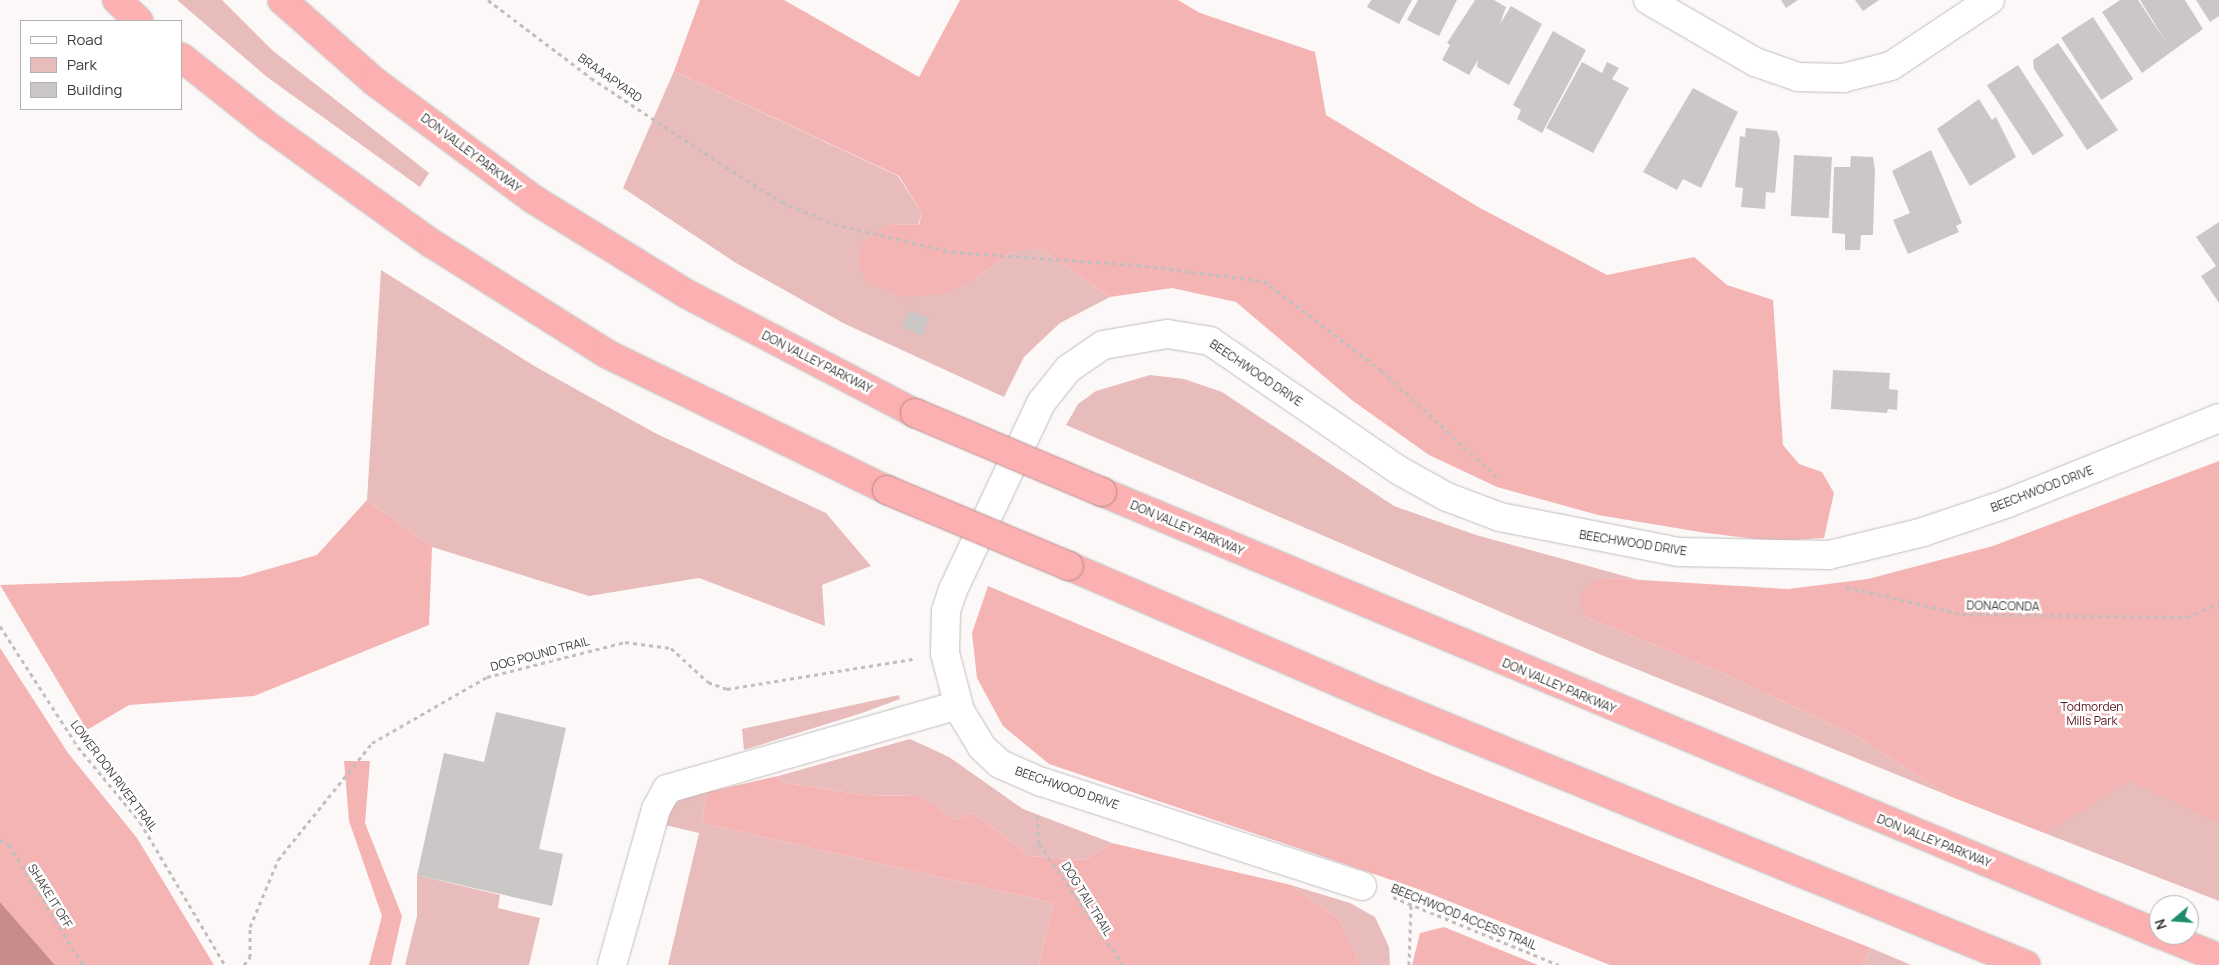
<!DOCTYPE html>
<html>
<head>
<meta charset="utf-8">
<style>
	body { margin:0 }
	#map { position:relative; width:2219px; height:965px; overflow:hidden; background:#fdf8f8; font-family:Manrope,sans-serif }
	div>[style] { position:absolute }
	.green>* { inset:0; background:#e8bcbb }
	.forest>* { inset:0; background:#f4b4b4 }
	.water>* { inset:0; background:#c98c8d }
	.building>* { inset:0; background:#ccc7c7; transform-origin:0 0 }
	.path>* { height:3px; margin-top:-1.5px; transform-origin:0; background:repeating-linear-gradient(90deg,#c3bebe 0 4px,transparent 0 8px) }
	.roads { filter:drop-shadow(0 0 1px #c2bdbd) drop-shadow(0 0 1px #c2bdbd) }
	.minor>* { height:28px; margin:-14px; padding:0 14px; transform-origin:14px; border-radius:14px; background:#fff }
	.highway>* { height:28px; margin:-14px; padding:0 14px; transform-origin:14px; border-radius:14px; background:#fcb0b1 }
	.bridges { filter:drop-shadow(0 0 1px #ba8788) drop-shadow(0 0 1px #ba8788) }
	.highway-bridge>* { height:28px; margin:-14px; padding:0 14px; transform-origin:14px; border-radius:14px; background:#fcb0b1 }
	span { translate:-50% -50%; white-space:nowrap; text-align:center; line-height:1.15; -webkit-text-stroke:5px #fff; paint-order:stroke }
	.street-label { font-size:12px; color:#3e3c3b }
	.park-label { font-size:12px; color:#5c121c }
	.legend { position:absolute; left:20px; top:20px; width:162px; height:90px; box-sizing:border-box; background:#fff; border:1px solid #b2b1b1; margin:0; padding:6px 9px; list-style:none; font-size:15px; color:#3e3c3b }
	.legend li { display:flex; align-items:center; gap:10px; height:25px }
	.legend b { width:25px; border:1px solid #b2b1b1 }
	.north { position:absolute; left:2149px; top:895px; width:50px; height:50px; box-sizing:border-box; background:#fff; border:1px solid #b2b1b1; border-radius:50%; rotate:252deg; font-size:14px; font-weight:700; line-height:20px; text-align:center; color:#3e3c3b }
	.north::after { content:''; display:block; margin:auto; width:18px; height:22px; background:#1d8d6e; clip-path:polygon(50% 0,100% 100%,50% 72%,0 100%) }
</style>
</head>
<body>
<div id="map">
	<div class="green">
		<div style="clip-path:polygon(177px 0,222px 0,272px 50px,429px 173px,420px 187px,267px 77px)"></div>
		<div style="clip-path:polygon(674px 71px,898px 176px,922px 213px,918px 225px,889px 224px,976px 279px,1013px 250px,1041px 249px,1110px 297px,1060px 323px,1024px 357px,1004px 397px,843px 323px,736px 263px,623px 188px)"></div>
		<div style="clip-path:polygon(381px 270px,536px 367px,655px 433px,826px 513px,871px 566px,822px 585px,825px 626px,699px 578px,589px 596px,432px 547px,367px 500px)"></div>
		<div style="clip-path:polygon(1150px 375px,1184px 379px,1222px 392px,1394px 506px,1476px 535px,1639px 580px,1609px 578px,1584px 616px,1727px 675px,1860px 738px,1947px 795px,2219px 461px,2219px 901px,1947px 795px,1599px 654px,1066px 425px,1078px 404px,1096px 391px)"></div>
		<div style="clip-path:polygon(899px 695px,900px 699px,862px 713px,744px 750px,742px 729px)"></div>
		<div style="clip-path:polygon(910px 739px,949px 757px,1023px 809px,1112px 843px,1085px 860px,1030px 856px,973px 813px,956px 820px,921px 796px,863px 795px,782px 782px,778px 776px)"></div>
		<div style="clip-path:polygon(707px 792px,702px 823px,1053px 903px,1039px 965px,668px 965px,699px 833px,665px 825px,663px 816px,681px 799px)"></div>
		<div style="clip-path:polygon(417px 875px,500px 895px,498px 908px,540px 918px,529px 965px,405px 965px,417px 916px)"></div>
		<div style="clip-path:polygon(1291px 885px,1350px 903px,1375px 917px,1389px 947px,1390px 965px,1361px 965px,1338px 918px)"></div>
		<div style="clip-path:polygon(1871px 948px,1911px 965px,1862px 965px)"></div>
	</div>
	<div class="forest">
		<div style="clip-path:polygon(700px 0,784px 0,919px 77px,960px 0,1178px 0,1200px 13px,1315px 52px,1326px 115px,1480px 208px,1607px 275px,1694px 257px,1727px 285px,1773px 300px,1783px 445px,1799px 464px,1822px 472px,1834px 493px,1824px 538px,1773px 541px,1706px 533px,1598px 515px,1497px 487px,1429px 455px,1353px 401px,1236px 302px,1172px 288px,1110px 297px,1041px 249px,1012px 251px,976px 279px,945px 294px,902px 297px,868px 283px,858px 264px,861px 244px,889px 224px,919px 225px,922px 213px,899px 176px,674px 71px)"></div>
		<div style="clip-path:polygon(2219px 461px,2219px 824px,2130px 781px,2046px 833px,1947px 795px,1860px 738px,1727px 675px,1584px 616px,1579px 596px,1591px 582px,1609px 578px,1788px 589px,1868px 579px,1993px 546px)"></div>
		<div style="clip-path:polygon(367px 500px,432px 547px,429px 625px,254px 696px,129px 705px,87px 730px,0 585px,241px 577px,317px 555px)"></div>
		<div style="clip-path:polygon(988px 586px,1432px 774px,1871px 948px,1862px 965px,1610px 965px,1418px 889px,1049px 764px,1003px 726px,977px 678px,972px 633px)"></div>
		<div style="clip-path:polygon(0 648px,68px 753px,137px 838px,214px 965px,55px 965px,0 902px)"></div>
		<div style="clip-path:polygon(344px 761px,370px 761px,365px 823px,402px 916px,391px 965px,369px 965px,382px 916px,349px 821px)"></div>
		<div style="clip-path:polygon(778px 776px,782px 782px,863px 795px,921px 796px,956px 820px,973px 813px,1030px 856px,1085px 860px,1112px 843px,1291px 885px,1338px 918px,1361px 965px,1039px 965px,1053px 903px,702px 823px,707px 792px)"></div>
		<div style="clip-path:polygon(1444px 927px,1538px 965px,1412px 965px,1420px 933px)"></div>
	</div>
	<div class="water">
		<div style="clip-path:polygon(0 902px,55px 965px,0 965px)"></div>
	</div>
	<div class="building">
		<div style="clip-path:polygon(1371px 0,1412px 0,1399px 24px,1367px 7px)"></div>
		<div style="clip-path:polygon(1418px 0,1457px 0,1439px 36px,1407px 20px)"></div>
		<div style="clip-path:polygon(1475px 0,1494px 0,1506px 7px,1500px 24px,1511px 6px,1542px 24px,1509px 85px,1477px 67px,1478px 60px,1469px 75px,1442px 60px,1450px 45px,1447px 43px)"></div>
		<div style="clip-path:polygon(1781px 0,1798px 0,1786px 8px)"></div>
		<div style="clip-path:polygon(1855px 0,1879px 0,1863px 11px)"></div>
		<div style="clip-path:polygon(2120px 0,2138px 0,2168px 45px,2140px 0,2185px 0,2203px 29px,2142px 73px,2102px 12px)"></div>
		<div style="clip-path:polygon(2196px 0,2219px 0,2219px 16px,2210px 22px)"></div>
		<div style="left:2093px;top:17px;width:74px;height:38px;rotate:57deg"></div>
		<div style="clip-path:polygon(1553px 31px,1586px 50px,1542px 133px,1517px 119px,1521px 110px,1513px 105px)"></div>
		<div style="clip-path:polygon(2058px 43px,2118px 130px,2087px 150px,2034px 69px,2033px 60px)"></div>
		<div style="clip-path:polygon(1582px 62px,1602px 73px,1607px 62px,1619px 68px,1612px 79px,1629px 88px,1593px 153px,1546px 128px)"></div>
		<div style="left:2018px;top:65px;width:84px;height:37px;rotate:57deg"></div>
		<div style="clip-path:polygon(1693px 88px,1738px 112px,1701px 188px,1683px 179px,1677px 190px,1643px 172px)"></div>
		<div style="clip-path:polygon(1979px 99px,1992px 120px,1996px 117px,2016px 157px,1970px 186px,1937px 129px)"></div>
		<div style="clip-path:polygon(1746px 128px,1777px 131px,1780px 140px,1775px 193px,1766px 192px,1765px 209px,1741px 207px,1743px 188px,1735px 187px,1740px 136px,1745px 137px)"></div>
		<div style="clip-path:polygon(1931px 150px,1962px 223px,1956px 226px,1959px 232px,1908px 254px,1893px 220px,1910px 213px,1892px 171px)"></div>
		<div style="left:1794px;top:155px;width:38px;height:61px;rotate:3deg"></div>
		<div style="clip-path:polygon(1851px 156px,1873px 157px,1875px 170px,1873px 235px,1861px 235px,1860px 250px,1845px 250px,1845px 234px,1832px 233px,1834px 167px,1850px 167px)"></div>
		<div style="clip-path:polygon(2219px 222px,2219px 303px,2201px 276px,2216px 266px,2196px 237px)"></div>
		<div style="left:909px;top:310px;width:22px;height:19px;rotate:22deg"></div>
		<div style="clip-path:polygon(1833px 370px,1890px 373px,1889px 389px,1898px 390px,1897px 410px,1888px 409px,1887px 413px,1831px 409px)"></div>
		<div style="clip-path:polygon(496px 712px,566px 728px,539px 849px,563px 854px,552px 906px,417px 875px,444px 753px,484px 762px)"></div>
	</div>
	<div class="path">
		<div style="left:488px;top:0;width:129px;rotate:37.1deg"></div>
		<div style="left:591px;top:78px;width:162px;rotate:33.4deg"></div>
		<div style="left:726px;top:167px;width:66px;rotate:32deg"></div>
		<div style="left:782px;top:202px;width:56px;rotate:22.9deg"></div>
		<div style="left:834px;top:224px;width:121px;rotate:13.3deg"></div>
		<div style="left:952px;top:252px;width:185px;rotate:4deg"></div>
		<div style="left:1137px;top:265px;width:128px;rotate:7.2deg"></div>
		<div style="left:1264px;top:281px;width:148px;rotate:37.3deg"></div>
		<div style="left:1382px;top:371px;width:159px;rotate:42.7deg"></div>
		<div style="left:1846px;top:587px;width:119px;rotate:13.1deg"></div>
		<div style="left:1962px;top:614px;width:226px;rotate:0.8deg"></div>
		<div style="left:2188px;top:617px;width:34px;rotate:-24deg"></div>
		<div style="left:0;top:626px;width:144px;rotate:57.2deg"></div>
		<div style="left:78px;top:747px;width:97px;rotate:50.4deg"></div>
		<div style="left:140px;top:822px;width:166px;rotate:59.3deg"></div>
		<div style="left:1037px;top:816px;width:28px;rotate:86deg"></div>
		<div style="left:1039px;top:844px;width:147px;rotate:55.2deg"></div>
		<div style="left:0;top:840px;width:10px;rotate:29deg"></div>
		<div style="left:9px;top:845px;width:141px;rotate:58.3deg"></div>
		<div style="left:1393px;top:897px;width:179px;rotate:22.3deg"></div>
		<div style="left:244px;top:965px;width:10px;rotate:-53deg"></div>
		<div style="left:250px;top:957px;width:30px;rotate:-90deg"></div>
		<div style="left:250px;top:927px;width:73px;rotate:-67.3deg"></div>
		<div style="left:278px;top:860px;width:150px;rotate:-51.2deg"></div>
		<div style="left:372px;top:743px;width:133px;rotate:-29.9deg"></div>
		<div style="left:487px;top:677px;width:142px;rotate:-14.2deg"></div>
		<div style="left:625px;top:642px;width:46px;rotate:7.4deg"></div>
		<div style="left:671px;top:648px;width:50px;rotate:42.6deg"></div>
		<div style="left:708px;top:682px;width:20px;rotate:20deg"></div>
		<div style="left:727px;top:689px;width:188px;rotate:-9.2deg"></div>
		<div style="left:1409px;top:965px;width:61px;rotate:-88.1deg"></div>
	</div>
	<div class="roads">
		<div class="minor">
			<div style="left:1648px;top:0;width:124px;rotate:30.1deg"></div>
			<div style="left:1755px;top:62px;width:46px;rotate:19.2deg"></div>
			<div style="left:1798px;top:77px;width:45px;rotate:1.3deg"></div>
			<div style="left:1843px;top:78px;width:49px;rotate:-14deg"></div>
			<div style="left:1891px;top:66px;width:119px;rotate:-33.7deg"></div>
			<div style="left:1362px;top:886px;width:337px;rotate:-162deg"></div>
			<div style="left:1041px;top:782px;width:45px;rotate:-156.3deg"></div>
			<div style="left:1000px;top:764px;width:25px;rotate:-137deg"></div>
			<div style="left:982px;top:747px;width:42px;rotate:-121.4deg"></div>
			<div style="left:960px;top:711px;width:60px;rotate:-104.5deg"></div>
			<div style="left:945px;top:653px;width:42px;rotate:-88.6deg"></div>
			<div style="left:946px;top:611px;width:22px;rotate:-72deg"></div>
			<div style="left:953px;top:590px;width:207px;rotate:-64.8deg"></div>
			<div style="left:1041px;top:403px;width:43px;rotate:-51.5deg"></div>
			<div style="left:1068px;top:369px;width:42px;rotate:-34.4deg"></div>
			<div style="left:1103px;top:345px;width:65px;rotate:-9.8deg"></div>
			<div style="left:1167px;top:334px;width:44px;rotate:9.2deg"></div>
			<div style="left:1210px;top:341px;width:230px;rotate:34.4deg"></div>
			<div style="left:1400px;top:471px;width:54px;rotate:29deg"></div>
			<div style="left:1447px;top:497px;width:57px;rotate:20.7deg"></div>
			<div style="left:1500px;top:517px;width:182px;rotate:11.1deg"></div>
			<div style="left:1679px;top:552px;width:150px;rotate:1.1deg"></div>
			<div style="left:1829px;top:555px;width:97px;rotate:-13.7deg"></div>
			<div style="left:1923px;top:532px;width:90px;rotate:-18.8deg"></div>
			<div style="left:2008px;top:503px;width:227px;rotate:-21.9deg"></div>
			<div style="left:612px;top:965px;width:162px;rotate:-74.2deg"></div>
			<div style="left:656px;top:809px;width:23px;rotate:-61deg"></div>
			<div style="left:667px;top:789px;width:303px;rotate:-16.1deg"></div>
		</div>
		<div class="highway">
			<div style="left:117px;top:0;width:30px;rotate:44deg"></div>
			<div style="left:282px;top:0;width:124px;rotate:41.4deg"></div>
			<div style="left:375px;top:82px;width:197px;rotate:36.5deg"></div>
			<div style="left:533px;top:199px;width:181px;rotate:31.7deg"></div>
			<div style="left:687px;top:294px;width:257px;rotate:27.6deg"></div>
			<div style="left:181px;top:57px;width:111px;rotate:38.4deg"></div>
			<div style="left:268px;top:126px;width:201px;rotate:35.7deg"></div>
			<div style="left:431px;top:243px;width:208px;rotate:32.2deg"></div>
			<div style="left:607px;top:354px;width:311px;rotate:25.9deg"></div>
			<div style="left:1102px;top:492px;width:1146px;rotate:22.69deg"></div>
			<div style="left:1069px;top:566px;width:344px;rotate:23.3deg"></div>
			<div style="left:1385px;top:702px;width:693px;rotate:22.31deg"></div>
			<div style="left:2162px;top:935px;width:61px;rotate:22deg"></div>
		</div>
	</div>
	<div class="bridges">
		<div class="highway-bridge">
			<div style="left:915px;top:413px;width:203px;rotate:22.9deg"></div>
			<div style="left:887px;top:490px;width:197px;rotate:22.7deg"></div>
		</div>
	</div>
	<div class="street-label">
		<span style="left:610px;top:78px;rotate:35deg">BRAAAPYARD</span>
		<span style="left:471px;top:153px;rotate:37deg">DON VALLEY PARKWAY</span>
		<span style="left:817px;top:362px;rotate:27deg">DON VALLEY PARKWAY</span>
		<span style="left:1256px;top:373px;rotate:34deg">BEECHWOOD DRIVE</span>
		<span style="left:2042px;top:489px;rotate:-21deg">BEECHWOOD DRIVE</span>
		<span style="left:1187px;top:528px;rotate:23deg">DON VALLEY PARKWAY</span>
		<span style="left:1633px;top:543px;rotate:9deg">BEECHWOOD DRIVE</span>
		<span style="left:2003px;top:606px;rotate:1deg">DONACONDA</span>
		<span style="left:540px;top:654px;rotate:-15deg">DOG POUND TRAIL</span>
		<span style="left:1559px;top:686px;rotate:23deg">DON VALLEY PARKWAY</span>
		<span style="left:114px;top:776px;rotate:53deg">LOWER DON RIVER TRAIL</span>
		<span style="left:1067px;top:788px;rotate:19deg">BEECHWOOD DRIVE</span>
		<span style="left:1934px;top:841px;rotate:22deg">DON VALLEY PARKWAY</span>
		<span style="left:50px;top:896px;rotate:58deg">SHAKE IT OFF</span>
		<span style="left:1087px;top:899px;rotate:58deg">DOG TAIL TRAIL</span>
		<span style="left:1464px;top:917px;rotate:22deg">BEECHWOOD ACCESS TRAIL</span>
	</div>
	<div class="park-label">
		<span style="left:2092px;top:714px">Todmorden<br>Mills Park</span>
	</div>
	<ul class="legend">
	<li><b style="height:6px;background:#fff"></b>Road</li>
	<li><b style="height:14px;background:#e8bcbb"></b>Park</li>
	<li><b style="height:14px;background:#ccc7c7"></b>Building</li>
	</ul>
	<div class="north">N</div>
</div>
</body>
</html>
